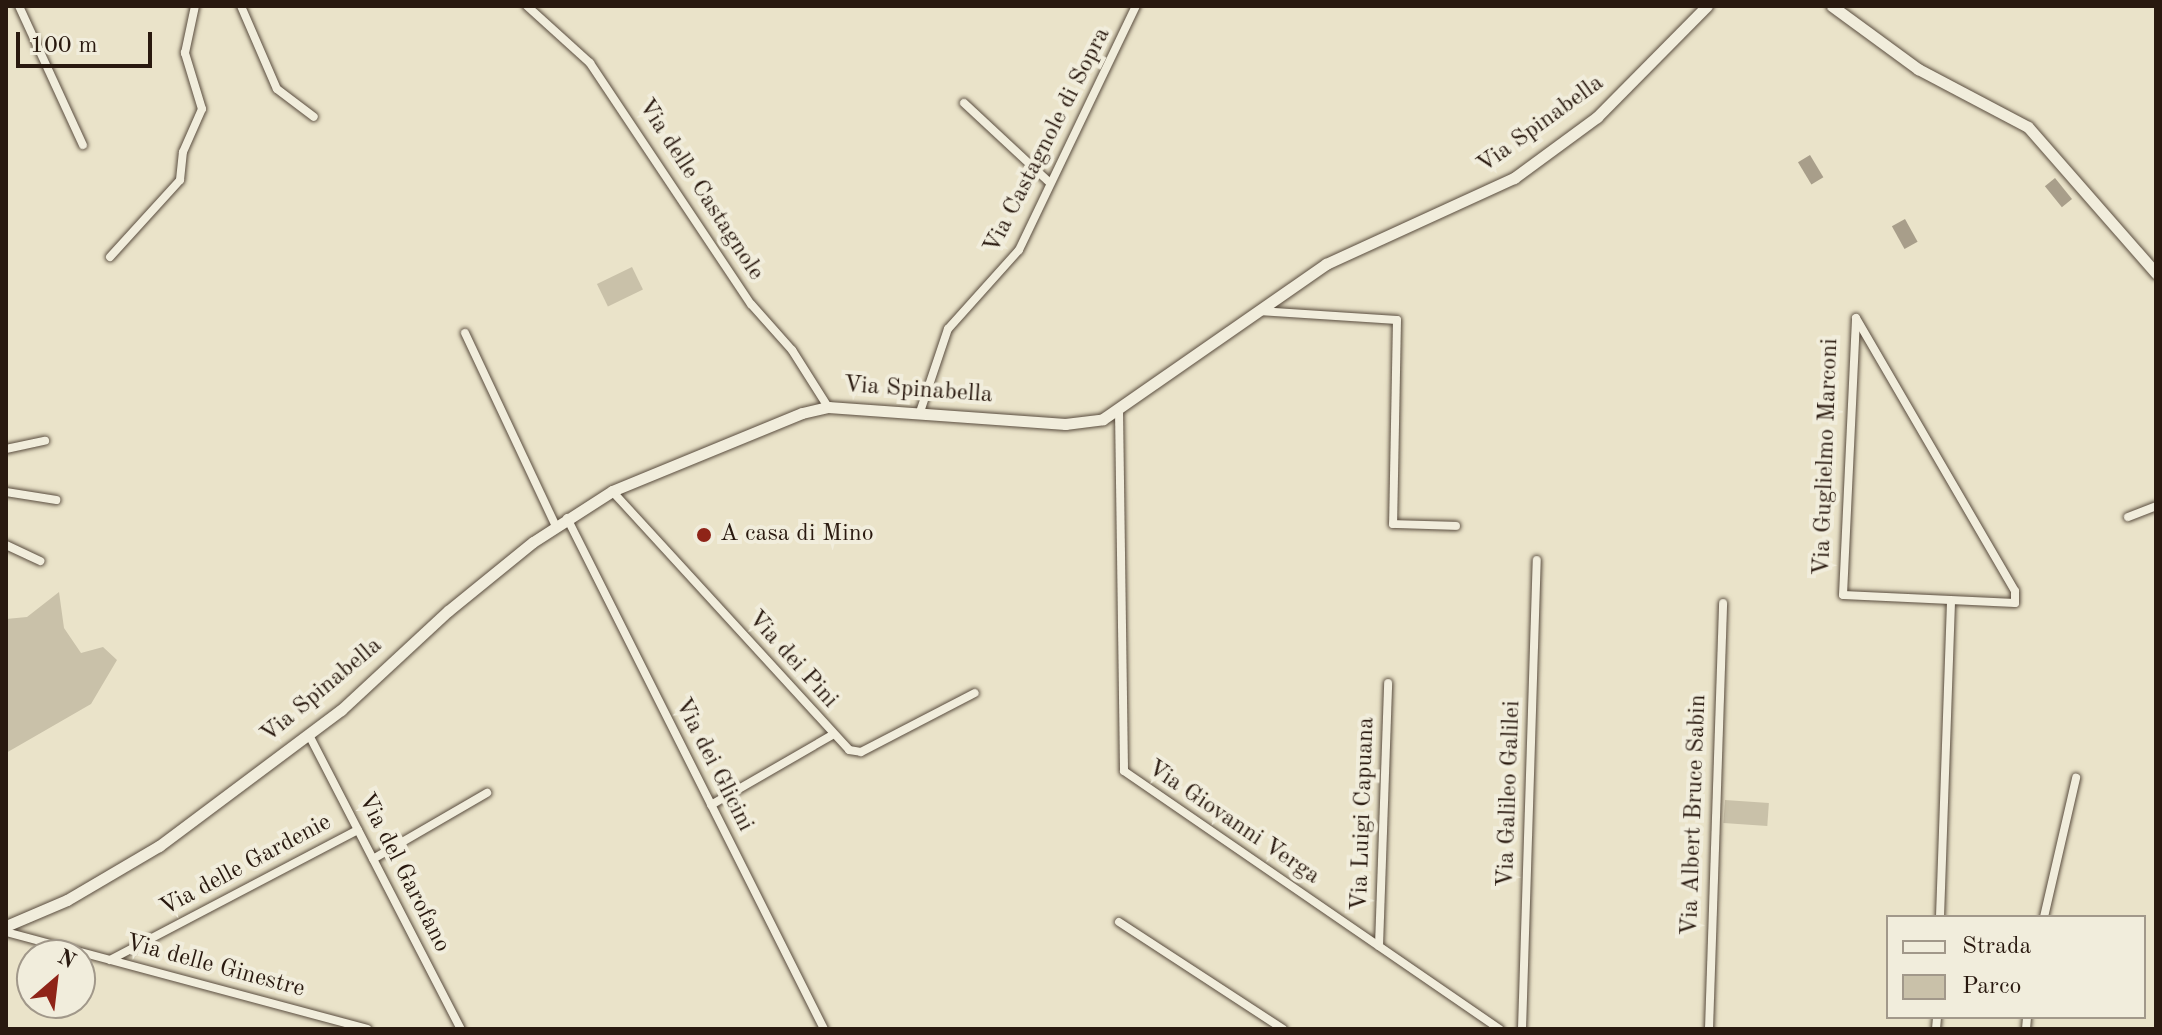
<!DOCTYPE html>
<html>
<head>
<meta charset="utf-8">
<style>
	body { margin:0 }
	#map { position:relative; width:2162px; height:1035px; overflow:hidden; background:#eae3c9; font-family:"Old Standard TT",serif }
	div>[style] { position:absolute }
	.green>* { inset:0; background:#c9c1a9; transform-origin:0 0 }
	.water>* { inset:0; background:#a89e8a; transform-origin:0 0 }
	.roads { filter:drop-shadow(0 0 2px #594c3e) drop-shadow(0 0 2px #594c3e) }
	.street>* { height:8px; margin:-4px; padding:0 4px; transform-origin:4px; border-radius:4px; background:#f1eddc }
	.secondary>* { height:11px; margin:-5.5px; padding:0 5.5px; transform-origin:5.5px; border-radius:5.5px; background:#f1eddc }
	.dots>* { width:22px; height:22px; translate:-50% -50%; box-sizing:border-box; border:4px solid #f1eddc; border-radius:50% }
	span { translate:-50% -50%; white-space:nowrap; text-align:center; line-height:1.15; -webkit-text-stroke:8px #f1eddc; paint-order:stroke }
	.street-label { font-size:24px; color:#29190f }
	.poi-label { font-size:24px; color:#29190f }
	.left { translate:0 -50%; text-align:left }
	.frame { position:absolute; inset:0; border:8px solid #29190f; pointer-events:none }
	.legend { position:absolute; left:1886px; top:915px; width:260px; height:104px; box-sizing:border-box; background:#f1eddc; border:2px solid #a1988a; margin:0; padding:10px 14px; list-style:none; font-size:24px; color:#29190f }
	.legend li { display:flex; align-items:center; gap:16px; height:40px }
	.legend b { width:40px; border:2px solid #a1988a }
	.north { position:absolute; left:16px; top:939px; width:80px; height:80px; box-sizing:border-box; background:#f1eddc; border:2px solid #a1988a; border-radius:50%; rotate:28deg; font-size:22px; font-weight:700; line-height:32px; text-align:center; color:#29190f }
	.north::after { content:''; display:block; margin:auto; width:28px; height:36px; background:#8f2418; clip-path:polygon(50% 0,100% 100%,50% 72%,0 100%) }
	.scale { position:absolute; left:16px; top:32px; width:136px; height:36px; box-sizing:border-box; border:4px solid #29190f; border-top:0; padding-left:10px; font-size:24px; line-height:28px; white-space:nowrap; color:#29190f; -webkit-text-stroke:6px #f1eddc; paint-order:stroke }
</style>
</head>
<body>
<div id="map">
	<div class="green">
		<div style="left:632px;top:267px;width:25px;height:39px;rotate:64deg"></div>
		<div style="clip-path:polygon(59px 592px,64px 628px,81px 653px,103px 647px,117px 660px,91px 704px,6px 753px,6px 619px,27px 617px)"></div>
		<div style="left:1725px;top:800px;width:44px;height:23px;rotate:4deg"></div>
	</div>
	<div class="water">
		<div style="left:1810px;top:155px;width:26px;height:14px;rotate:59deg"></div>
		<div style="left:2055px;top:178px;width:27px;height:13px;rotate:51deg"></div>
		<div style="left:1905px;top:219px;width:26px;height:15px;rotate:61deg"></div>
	</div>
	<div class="roads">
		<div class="street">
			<div style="left:19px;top:6px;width:153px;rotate:65.3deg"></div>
			<div style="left:241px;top:6px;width:90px;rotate:66.6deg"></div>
			<div style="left:277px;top:89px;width:46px;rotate:37.1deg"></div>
			<div style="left:527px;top:6px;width:85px;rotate:42.1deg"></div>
			<div style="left:590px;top:63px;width:290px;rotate:56.3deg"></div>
			<div style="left:751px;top:304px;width:62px;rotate:48.3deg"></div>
			<div style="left:792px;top:350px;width:67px;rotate:57.7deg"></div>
			<div style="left:964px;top:103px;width:117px;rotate:42.9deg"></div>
			<div style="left:110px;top:257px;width:104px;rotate:-47.7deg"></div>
			<div style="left:180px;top:180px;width:28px;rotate:-84deg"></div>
			<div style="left:183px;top:152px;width:47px;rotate:-66.2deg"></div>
			<div style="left:202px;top:109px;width:59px;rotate:-106.9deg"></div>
			<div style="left:185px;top:53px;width:48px;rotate:-78deg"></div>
			<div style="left:1259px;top:311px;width:138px;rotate:3.7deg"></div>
			<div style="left:1397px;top:320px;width:204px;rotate:91.1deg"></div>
			<div style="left:1393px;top:524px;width:63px;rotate:1.8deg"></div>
			<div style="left:1856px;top:318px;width:316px;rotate:59.8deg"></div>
			<div style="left:2015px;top:591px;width:12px;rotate:90deg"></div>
			<div style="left:2015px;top:603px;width:172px;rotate:-177.3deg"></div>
			<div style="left:1843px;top:595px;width:277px;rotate:-87.3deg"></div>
			<div style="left:465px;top:333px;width:213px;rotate:64.8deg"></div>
			<div style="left:1119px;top:410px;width:361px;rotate:89.2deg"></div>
			<div style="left:1124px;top:771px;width:456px;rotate:34.5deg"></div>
			<div style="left:920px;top:412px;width:88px;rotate:-71.4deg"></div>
			<div style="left:948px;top:329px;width:106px;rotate:-48.1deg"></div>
			<div style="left:1019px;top:250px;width:271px;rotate:-64.4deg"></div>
			<div style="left:6px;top:449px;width:40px;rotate:-12deg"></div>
			<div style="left:612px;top:491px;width:351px;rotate:47.5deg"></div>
			<div style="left:849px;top:750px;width:12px;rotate:9deg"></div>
			<div style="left:861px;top:752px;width:128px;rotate:-27.4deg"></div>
			<div style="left:6px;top:492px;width:51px;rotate:9.1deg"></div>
			<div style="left:2128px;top:517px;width:30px;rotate:-21deg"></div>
			<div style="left:567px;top:518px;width:572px;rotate:63.3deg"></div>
			<div style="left:6px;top:545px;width:38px;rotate:25deg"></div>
			<div style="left:309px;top:735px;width:331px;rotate:62.7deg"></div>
			<div style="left:711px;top:805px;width:140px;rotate:-30deg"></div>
			<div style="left:373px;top:859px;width:132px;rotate:-30.1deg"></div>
			<div style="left:1940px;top:917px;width:314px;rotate:-88deg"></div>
			<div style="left:2044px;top:917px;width:143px;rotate:-77deg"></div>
			<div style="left:1119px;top:922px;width:196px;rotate:33.1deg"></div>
			<div style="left:6px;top:932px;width:374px;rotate:15deg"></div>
			<div style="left:1379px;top:946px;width:263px;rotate:-88deg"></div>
			<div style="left:110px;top:960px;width:280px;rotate:-27.7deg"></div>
			<div style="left:1522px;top:1029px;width:469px;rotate:-88.2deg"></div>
			<div style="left:1709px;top:1029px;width:426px;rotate:-88.1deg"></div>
			<div style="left:1936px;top:1029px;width:12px;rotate:-85deg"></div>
			<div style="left:2026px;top:1029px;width:12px;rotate:-85deg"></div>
		</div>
		<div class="secondary">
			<div style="left:1832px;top:6px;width:107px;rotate:36.2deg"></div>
			<div style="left:1918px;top:69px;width:124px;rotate:27.8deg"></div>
			<div style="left:2028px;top:127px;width:194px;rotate:48.8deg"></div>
			<div style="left:6px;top:926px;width:66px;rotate:-23.1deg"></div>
			<div style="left:67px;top:900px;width:107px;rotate:-30.4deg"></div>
			<div style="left:159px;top:846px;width:227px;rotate:-36.8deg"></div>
			<div style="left:341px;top:710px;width:146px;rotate:-42.8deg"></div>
			<div style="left:448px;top:611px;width:109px;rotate:-39.1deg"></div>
			<div style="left:533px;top:542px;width:94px;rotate:-32.8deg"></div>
			<div style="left:612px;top:491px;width:205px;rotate:-22.3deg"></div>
			<div style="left:802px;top:413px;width:27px;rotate:-13deg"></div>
			<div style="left:828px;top:407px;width:238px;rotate:4.1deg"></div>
			<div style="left:1065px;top:424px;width:38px;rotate:-7deg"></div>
			<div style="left:1103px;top:419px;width:272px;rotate:-34.8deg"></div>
			<div style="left:1326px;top:264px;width:207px;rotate:-24.6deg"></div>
			<div style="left:1514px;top:178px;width:103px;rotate:-36.3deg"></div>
			<div style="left:1597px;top:117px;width:156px;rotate:-45.3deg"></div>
		</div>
	</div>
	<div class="dots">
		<div style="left:704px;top:535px;background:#8f2418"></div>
	</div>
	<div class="street-label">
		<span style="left:1541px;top:125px;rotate:-36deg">Via Spinabella</span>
		<span style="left:1048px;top:141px;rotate:-63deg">Via Castagnole di Sopra</span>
		<span style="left:700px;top:190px;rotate:57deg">Via delle Castagnole</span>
		<span style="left:918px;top:391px;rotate:4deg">Via Spinabella</span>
		<span style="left:1827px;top:457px;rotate:-88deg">Via Guglielmo Marconi</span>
		<span style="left:792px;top:660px;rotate:48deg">Via dei Pini</span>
		<span style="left:322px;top:691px;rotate:-40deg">Via Spinabella</span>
		<span style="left:713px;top:765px;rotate:63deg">Via dei Glicini</span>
		<span style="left:1510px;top:794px;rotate:-88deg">Via Galileo Galilei</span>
		<span style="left:1364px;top:814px;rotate:-88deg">Via Luigi Capuana</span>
		<span style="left:1695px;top:815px;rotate:-88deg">Via Albert Bruce Sabin</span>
		<span style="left:1233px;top:823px;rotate:34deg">Via Giovanni Verga</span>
		<span style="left:246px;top:866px;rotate:-28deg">Via delle Gardenie</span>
		<span style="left:403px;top:873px;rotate:63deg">Via del Garofano</span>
		<span style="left:215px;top:967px;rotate:15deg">Via delle Ginestre</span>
	</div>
	<div class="poi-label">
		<span class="left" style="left:720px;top:535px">A casa di Mino</span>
	</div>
	<div class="frame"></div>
	<ul class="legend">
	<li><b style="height:10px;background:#f1eddc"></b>Strada</li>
	<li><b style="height:22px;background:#c9c1a9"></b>Parco</li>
	</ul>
	<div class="north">N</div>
	<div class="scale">100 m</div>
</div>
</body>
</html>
